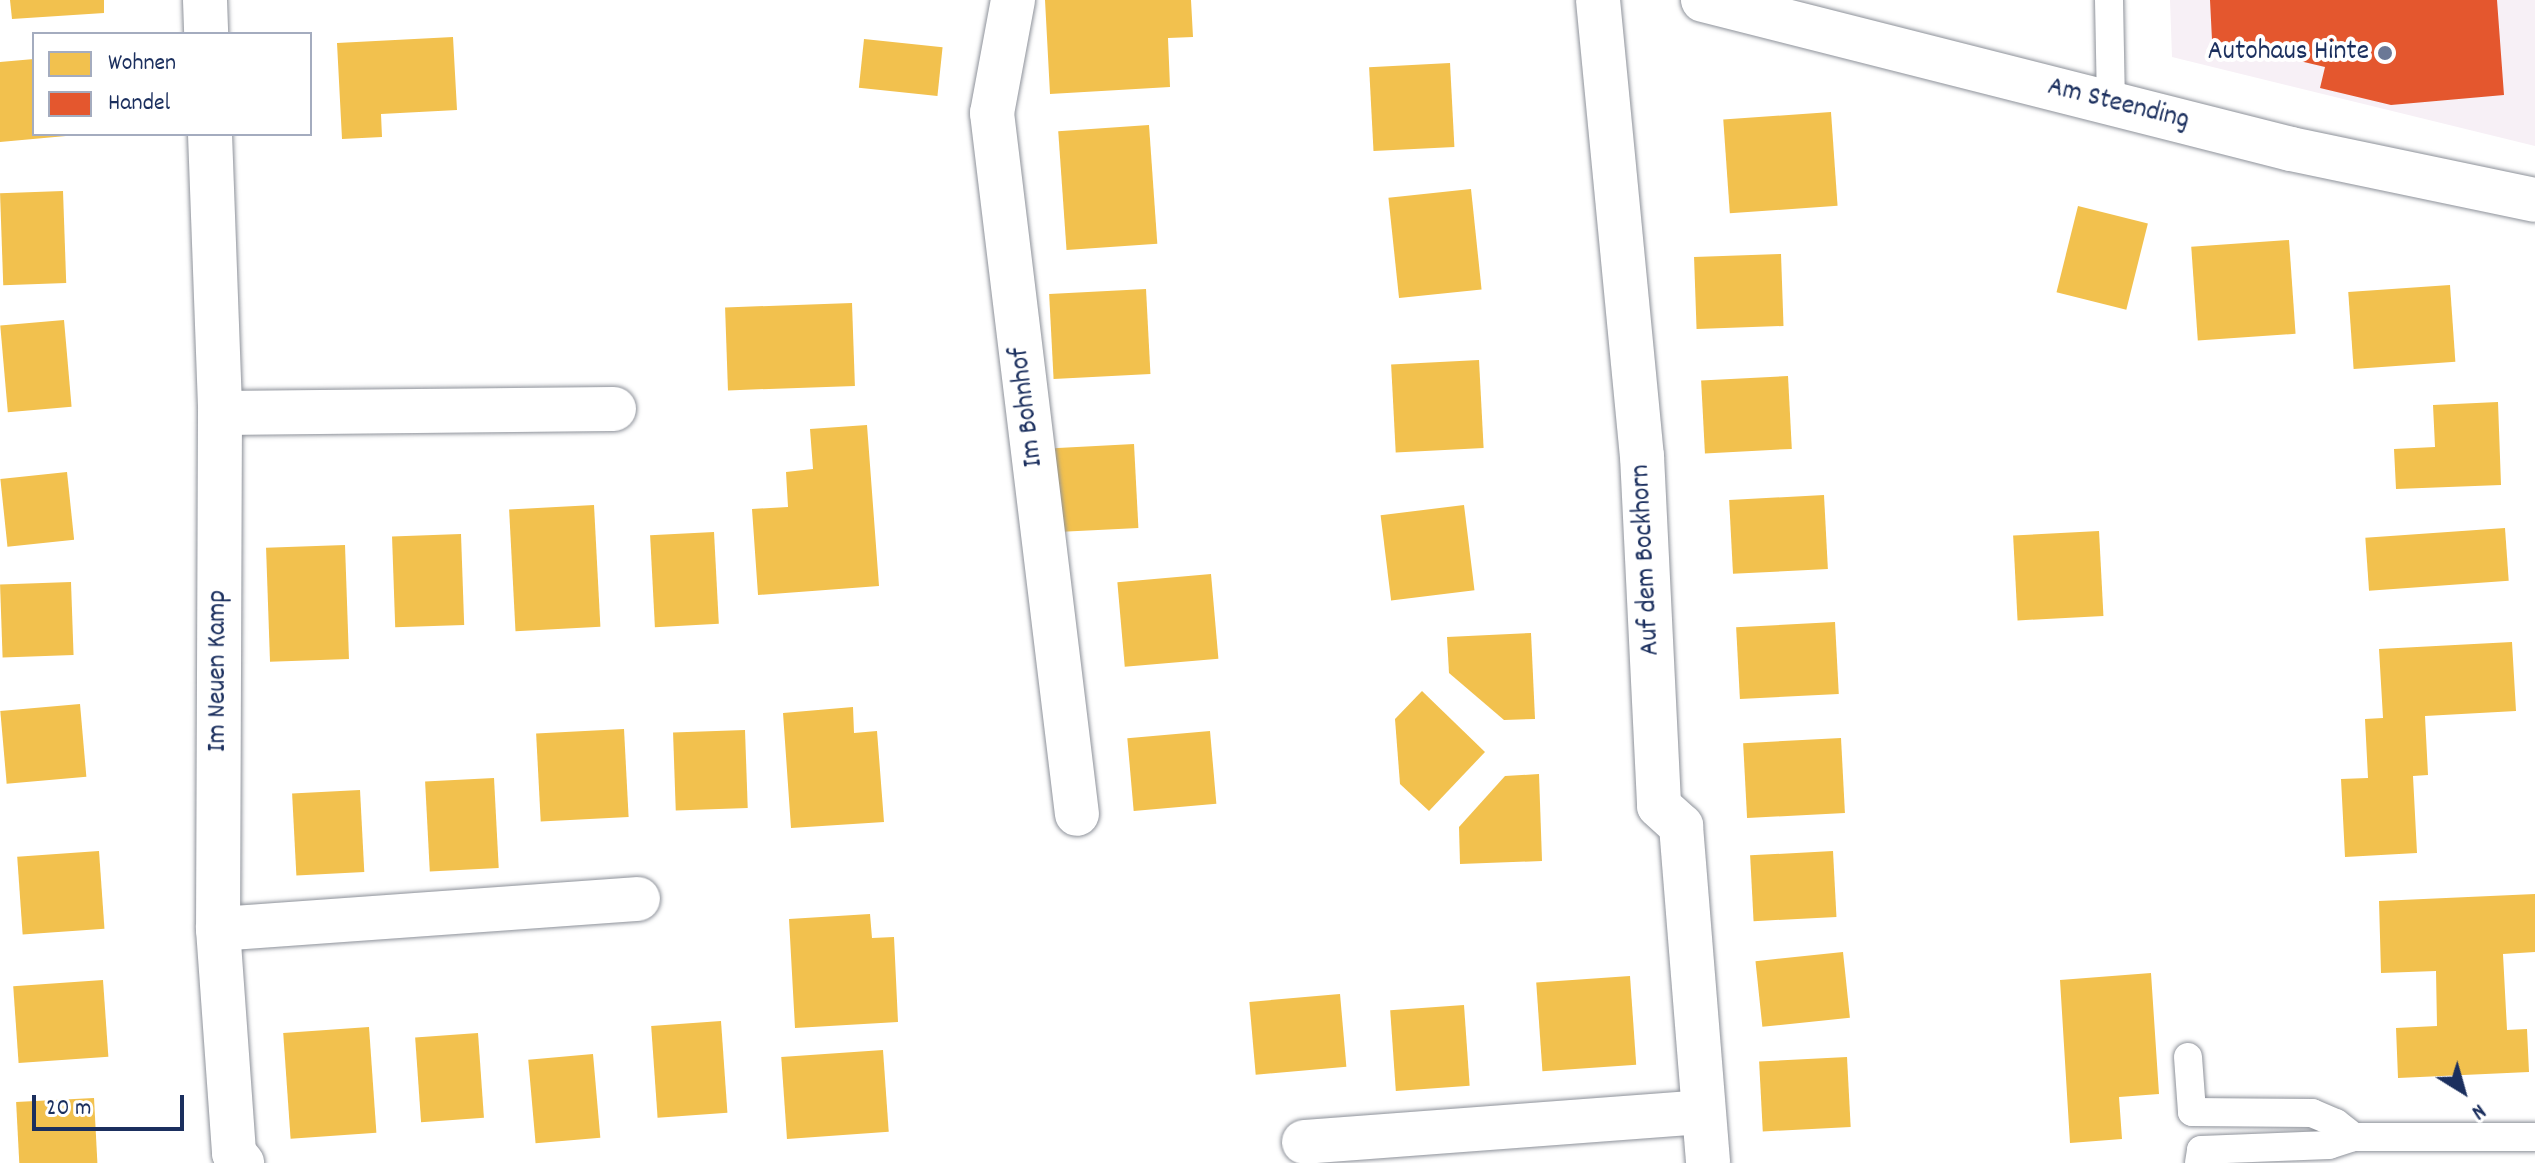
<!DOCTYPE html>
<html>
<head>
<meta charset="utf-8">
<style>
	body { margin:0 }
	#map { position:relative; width:2535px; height:1163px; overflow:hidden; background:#fff; font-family:Dekko,sans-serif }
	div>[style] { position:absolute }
	.built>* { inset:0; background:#f7f0f6 }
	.homes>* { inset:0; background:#f2c14e; transform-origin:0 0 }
	.shops>* { inset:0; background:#e4572e }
	.roads { filter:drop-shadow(0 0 2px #8e929a) drop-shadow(0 0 2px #8e929a) }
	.service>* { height:28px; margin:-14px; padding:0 14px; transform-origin:14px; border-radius:14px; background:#fff }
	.minor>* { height:44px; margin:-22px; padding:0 22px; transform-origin:22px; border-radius:22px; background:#fff }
	.tertiary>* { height:44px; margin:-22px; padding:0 22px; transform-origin:22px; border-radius:22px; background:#fff }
	.dots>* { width:22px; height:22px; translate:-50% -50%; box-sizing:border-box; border:4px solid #fff; border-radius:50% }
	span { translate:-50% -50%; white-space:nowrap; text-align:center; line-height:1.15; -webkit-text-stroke:8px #fff; paint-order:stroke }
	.poi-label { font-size:28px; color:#1b2f5e }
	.right { translate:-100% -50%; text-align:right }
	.street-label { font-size:28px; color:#1b2f5e }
	.legend { position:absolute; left:32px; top:32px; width:280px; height:104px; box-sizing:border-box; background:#fff; border:2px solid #a4acbf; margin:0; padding:10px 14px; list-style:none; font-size:24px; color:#1b2f5e }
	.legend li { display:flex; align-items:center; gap:16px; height:40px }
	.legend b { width:40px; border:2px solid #a4acbf }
	.north { position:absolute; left:2423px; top:1051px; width:80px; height:80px; -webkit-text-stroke:6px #fff; paint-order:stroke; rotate:143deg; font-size:22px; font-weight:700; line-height:32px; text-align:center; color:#1b2f5e }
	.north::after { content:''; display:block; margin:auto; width:28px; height:36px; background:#1b2f5e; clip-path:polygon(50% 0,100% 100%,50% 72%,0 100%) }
	.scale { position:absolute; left:32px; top:1095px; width:152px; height:36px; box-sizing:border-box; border:4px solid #1b2f5e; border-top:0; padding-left:10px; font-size:24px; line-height:28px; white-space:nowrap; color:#1b2f5e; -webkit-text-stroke:6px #fff; paint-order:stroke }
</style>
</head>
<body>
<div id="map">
	<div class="built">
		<div style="clip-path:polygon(2170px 0,2535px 0,2535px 146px,2172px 57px)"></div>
	</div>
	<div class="homes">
		<div style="clip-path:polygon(10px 0,104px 0,104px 13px,12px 19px)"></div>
		<div style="clip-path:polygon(1045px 0,1191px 0,1193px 37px,1168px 38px,1170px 87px,1050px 94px)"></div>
		<div style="clip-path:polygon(453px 37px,457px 110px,381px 114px,382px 137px,342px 139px,337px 43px)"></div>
		<div style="left:864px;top:39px;width:79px;height:49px;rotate:6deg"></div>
		<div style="clip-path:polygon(34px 59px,34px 134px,66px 136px,0 142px,0 62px)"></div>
		<div style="left:1450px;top:63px;width:84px;height:81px;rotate:87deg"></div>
		<div style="left:1831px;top:112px;width:94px;height:108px;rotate:86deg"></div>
		<div style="left:1149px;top:125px;width:119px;height:91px;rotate:86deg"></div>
		<div style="left:1471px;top:189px;width:101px;height:83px;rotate:84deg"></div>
		<div style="left:63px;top:191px;width:92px;height:63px;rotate:88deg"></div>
		<div style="left:2078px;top:206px;width:72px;height:89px;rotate:14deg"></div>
		<div style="left:2289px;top:240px;width:94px;height:98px;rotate:86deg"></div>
		<div style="left:1781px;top:254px;width:72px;height:87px;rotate:88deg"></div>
		<div style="left:2450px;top:285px;width:77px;height:102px;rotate:86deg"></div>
		<div style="left:1146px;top:289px;width:85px;height:97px;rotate:87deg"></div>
		<div style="left:852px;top:303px;width:83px;height:127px;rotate:88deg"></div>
		<div style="left:64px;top:320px;width:87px;height:64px;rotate:85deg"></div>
		<div style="left:1479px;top:360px;width:88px;height:88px;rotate:87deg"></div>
		<div style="left:1788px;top:376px;width:73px;height:87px;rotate:87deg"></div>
		<div style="clip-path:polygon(2498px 402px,2501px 485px,2396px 489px,2394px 449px,2435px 447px,2433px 405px)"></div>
		<div style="clip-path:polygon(867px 425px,879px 586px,758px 595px,752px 509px,788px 507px,786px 472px,813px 469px,810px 429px)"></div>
		<div style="left:1134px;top:444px;width:84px;height:81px;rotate:87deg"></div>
		<div style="left:67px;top:472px;width:68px;height:67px;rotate:84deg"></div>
		<div style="left:1824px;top:495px;width:74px;height:95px;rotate:87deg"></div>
		<div style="left:594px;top:505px;width:122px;height:85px;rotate:87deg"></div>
		<div style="left:1464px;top:505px;width:86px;height:84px;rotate:83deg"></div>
		<div style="left:2505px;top:528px;width:53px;height:140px;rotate:86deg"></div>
		<div style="left:2099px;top:531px;width:85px;height:86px;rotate:87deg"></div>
		<div style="left:714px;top:532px;width:92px;height:64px;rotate:87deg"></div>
		<div style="left:461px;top:534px;width:91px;height:69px;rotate:88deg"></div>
		<div style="left:345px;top:545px;width:114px;height:79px;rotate:88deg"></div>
		<div style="left:1211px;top:574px;width:85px;height:94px;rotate:85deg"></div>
		<div style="left:71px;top:582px;width:73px;height:71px;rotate:88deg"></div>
		<div style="left:1835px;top:622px;width:72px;height:99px;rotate:87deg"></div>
		<div style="clip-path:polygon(1531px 633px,1535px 719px,1504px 720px,1449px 673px,1447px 637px)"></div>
		<div style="clip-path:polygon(2512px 642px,2516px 711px,2425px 716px,2428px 775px,2413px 776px,2417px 853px,2345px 857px,2341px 779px,2368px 778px,2365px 719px,2383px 718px,2379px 649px)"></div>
		<div style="clip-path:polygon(1422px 691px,1485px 752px,1429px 811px,1400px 784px,1395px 719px)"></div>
		<div style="left:80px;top:704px;width:73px;height:80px;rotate:85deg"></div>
		<div style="clip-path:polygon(853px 707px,854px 733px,877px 731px,884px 822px,791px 828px,783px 713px)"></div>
		<div style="left:624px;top:729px;width:88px;height:88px;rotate:87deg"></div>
		<div style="left:745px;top:730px;width:78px;height:72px;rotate:88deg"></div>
		<div style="left:1210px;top:731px;width:73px;height:83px;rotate:85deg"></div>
		<div style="left:1841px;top:738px;width:75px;height:98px;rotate:87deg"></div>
		<div style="clip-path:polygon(1539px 774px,1542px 861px,1460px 864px,1459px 827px,1505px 776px)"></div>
		<div style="left:494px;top:778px;width:90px;height:69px;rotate:87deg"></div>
		<div style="left:360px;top:790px;width:82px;height:68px;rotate:87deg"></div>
		<div style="left:99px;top:851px;width:78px;height:82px;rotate:86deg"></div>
		<div style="left:1833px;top:851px;width:66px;height:83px;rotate:87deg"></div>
		<div style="clip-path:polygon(2535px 894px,2535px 952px,2503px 954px,2507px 1030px,2527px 1029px,2529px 1072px,2398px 1078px,2396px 1028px,2437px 1026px,2436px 971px,2381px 973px,2379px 901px)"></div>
		<div style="clip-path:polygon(870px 914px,872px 938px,894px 937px,898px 1022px,795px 1028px,789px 919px)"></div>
		<div style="left:1843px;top:952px;width:66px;height:88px;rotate:84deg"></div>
		<div style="clip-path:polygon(2151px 973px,2159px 1094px,2119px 1097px,2122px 1139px,2070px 1143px,2060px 980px)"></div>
		<div style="left:1630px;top:976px;width:89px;height:94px;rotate:86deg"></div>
		<div style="left:103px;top:980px;width:77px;height:90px;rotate:86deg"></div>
		<div style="left:1340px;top:994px;width:73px;height:91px;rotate:85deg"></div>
		<div style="left:1464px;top:1005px;width:81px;height:74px;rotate:86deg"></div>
		<div style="left:721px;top:1021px;width:92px;height:70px;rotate:86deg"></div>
		<div style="left:369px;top:1027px;width:106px;height:86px;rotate:86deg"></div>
		<div style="left:478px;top:1033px;width:85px;height:63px;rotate:86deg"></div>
		<div style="left:883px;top:1050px;width:82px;height:102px;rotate:86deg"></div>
		<div style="left:593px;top:1054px;width:84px;height:65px;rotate:85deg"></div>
		<div style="left:1847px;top:1057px;width:70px;height:88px;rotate:87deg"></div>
		<div style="left:94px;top:1098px;width:65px;height:78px;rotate:87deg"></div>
	</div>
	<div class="shops">
		<div style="clip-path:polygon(2210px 0,2497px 0,2504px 95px,2391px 105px,2320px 88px,2325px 67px,2212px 40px)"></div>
	</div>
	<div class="roads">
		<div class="service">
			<div style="left:2109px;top:0;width:103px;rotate:88.9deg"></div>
			<div style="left:2188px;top:1057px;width:55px;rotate:85.8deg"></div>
			<div style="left:2192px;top:1112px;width:120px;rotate:0.5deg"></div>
			<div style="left:2312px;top:1113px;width:26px;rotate:23deg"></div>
			<div style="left:2336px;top:1123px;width:23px;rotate:38deg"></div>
			<div style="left:2199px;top:1163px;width:13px;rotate:-81deg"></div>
			<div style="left:2201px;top:1150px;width:128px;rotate:-2.2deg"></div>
			<div style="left:2329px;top:1145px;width:26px;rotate:-18deg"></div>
			<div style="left:2354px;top:1137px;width:181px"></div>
		</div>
		<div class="minor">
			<div style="left:205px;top:0;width:34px;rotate:88deg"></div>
			<div style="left:1013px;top:0;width:115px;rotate:100.5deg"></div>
			<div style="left:992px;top:113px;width:706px;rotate:83.09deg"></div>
			<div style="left:1598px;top:0;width:458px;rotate:84.5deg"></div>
			<div style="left:1642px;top:456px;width:350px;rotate:87.2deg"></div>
			<div style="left:1659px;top:806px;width:30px;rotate:42deg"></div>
			<div style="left:1681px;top:826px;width:338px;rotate:85.4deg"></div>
			<div style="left:210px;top:134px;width:279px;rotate:87.9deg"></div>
			<div style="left:220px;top:413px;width:516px;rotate:90.22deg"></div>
			<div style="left:218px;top:929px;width:225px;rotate:85.9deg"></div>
			<div style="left:234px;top:1153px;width:13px;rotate:51deg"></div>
			<div style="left:220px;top:413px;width:394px;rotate:-0.6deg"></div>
			<div style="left:218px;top:929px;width:421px;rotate:-4.1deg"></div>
			<div style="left:1304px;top:1142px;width:400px;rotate:-4.3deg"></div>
		</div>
		<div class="tertiary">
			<div style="left:1703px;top:0;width:607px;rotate:14.22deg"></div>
			<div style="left:2291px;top:149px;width:249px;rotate:11.8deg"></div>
		</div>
	</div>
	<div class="dots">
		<div style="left:2385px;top:53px;background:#6b7896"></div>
	</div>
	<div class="poi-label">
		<span class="right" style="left:2369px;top:53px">Autohaus Hinte</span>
	</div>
	<div class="street-label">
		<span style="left:2118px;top:105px;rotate:14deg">Am Steending</span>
		<span style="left:1028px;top:407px;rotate:-97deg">Im Bohnhof</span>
		<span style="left:1647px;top:560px;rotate:-93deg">Auf dem Bockhorn</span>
		<span style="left:219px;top:671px;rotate:-90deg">Im Neuen Kamp</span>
	</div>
	<ul class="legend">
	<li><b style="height:22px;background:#f2c14e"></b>Wohnen</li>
	<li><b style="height:22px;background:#e4572e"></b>Handel</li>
	</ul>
	<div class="north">N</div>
	<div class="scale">20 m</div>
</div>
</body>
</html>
